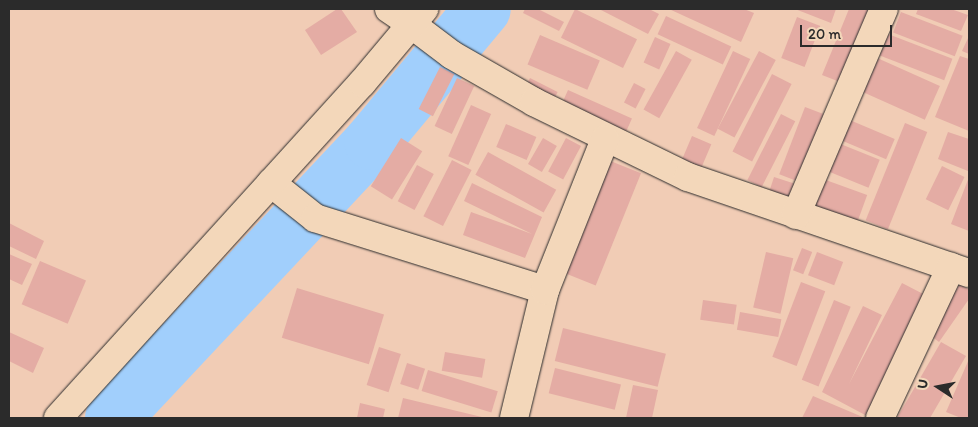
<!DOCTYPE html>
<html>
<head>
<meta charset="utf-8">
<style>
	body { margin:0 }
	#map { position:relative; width:978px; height:427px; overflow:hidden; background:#f1ccb5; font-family:Itim,sans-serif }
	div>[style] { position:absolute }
	.river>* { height:56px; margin:-28px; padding:0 28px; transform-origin:28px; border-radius:28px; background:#a1cffc }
	.building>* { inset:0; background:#e4aca4; transform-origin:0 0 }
	.roads { filter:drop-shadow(0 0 1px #2b2b2b) drop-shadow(0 0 1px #2b2b2b) }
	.street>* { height:28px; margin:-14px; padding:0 14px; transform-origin:14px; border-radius:14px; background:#f3d7ba }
	.secondary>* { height:28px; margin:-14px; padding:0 14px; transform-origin:14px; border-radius:14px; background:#f3d7ba }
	span { translate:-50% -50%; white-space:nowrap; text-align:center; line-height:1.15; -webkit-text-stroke:4px #f3d7ba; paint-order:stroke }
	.frame { position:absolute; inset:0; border:10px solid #2b2b2b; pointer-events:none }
	.north { position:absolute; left:913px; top:362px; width:50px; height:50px; -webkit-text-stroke:4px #f3d7ba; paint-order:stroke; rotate:281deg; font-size:14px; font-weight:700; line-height:20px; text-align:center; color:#2b2b2b }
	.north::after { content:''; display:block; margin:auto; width:18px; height:22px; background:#2b2b2b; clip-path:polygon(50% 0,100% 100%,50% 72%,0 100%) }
	.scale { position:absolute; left:800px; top:25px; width:92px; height:22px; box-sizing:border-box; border:2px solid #2b2b2b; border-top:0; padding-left:6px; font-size:15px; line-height:18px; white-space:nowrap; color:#2b2b2b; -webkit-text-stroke:4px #f3d7ba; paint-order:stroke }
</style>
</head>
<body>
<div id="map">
	<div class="river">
		<div style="left:113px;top:418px;width:378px;rotate:-46.8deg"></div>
		<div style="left:372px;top:142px;width:173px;rotate:-50.2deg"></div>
	</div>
	<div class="building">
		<div style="clip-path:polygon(337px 9px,341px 9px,357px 32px,321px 55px,305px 30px)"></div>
		<div style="clip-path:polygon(525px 9px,538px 9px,564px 22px,559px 31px,523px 13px)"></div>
		<div style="left:575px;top:9px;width:69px;height:32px;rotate:26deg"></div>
		<div style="clip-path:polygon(599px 9px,649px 9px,659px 14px,648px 34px)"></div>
		<div style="clip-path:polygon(669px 9px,744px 9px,754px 13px,741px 42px)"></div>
		<div style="clip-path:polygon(795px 9px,836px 9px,831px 23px)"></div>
		<div style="clip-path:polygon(849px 9px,877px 9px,845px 84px,822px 75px)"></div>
		<div style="clip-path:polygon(918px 9px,951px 9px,968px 15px,961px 31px,916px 14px)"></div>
		<div style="left:901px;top:12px;width:66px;height:22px;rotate:21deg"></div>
		<div style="left:666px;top:16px;width:72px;height:20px;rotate:25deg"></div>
		<div style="left:797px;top:17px;width:25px;height:44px;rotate:21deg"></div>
		<div style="left:888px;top:34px;width:69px;height:23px;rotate:21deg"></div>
		<div style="left:540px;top:35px;width:65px;height:32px;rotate:23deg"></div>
		<div style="clip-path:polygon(969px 36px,969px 54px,962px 51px)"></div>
		<div style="left:655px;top:37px;width:17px;height:28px;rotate:24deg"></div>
		<div style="left:676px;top:51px;width:18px;height:67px;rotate:29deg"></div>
		<div style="left:733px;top:51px;width:19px;height:85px;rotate:25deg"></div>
		<div style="left:759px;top:51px;width:19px;height:88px;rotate:28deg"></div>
		<div style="clip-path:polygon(960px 56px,969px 59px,969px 131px,935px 117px)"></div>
		<div style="left:875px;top:57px;width:71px;height:37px;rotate:24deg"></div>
		<div style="left:440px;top:67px;width:16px;height:47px;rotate:27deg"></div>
		<div style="left:772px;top:74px;width:22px;height:87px;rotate:27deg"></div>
		<div style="left:457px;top:78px;width:19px;height:53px;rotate:25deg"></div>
		<div style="left:530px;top:78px;width:31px;height:14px;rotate:27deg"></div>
		<div style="left:634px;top:83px;width:13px;height:22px;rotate:27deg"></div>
		<div style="left:568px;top:90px;width:70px;height:20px;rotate:24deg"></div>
		<div style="left:471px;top:105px;width:22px;height:56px;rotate:24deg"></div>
		<div style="left:805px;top:107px;width:26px;height:72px;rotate:21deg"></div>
		<div style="left:781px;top:114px;width:16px;height:74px;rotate:27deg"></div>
		<div style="left:845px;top:118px;width:54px;height:22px;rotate:23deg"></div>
		<div style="left:905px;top:123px;width:24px;height:105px;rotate:22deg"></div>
		<div style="left:506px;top:124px;width:33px;height:25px;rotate:23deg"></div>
		<div style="clip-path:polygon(948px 132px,969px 139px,968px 171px,938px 159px)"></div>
		<div style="left:692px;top:136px;width:21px;height:25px;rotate:23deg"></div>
		<div style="left:401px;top:138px;width:25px;height:57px;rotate:32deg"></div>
		<div style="left:543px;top:138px;width:16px;height:30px;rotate:30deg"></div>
		<div style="left:566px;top:138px;width:17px;height:38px;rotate:28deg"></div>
		<div style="left:838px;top:143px;width:45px;height:30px;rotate:22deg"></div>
		<div style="left:488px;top:152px;width:78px;height:26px;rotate:29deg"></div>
		<div style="left:603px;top:158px;width:41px;height:121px;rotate:22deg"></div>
		<div style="left:452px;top:160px;width:22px;height:63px;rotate:27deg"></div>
		<div style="left:417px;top:165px;width:19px;height:41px;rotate:28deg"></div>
		<div style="left:942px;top:166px;width:25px;height:37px;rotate:26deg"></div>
		<div style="left:774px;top:177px;width:26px;height:19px;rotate:18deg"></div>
		<div style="clip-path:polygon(969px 177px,969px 231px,951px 224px)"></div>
		<div style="left:823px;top:179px;width:47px;height:39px;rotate:20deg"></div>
		<div style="clip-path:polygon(472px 183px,542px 217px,525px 258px,463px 235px,471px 212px,532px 234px,464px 201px)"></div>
		<div style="clip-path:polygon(9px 223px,44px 241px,36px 259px,9px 246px)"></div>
		<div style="left:802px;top:248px;width:11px;height:24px;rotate:22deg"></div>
		<div style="left:766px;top:252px;width:28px;height:57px;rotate:13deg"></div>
		<div style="left:817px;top:252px;width:28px;height:25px;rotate:21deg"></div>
		<div style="clip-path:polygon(9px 254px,32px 264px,22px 285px,9px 279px)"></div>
		<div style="left:40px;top:261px;width:50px;height:47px;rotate:23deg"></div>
		<div style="left:801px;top:282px;width:26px;height:80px;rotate:21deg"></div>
		<div style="clip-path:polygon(902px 283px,929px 297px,867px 416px,822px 392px,863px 306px,882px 315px,849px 384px)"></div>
		<div style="clip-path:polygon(960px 284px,969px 290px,969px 299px,939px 342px,926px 332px)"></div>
		<div style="left:297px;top:288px;width:91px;height:52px;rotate:17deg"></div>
		<div style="left:703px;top:300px;width:34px;height:20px;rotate:8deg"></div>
		<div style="left:834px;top:300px;width:18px;height:86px;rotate:22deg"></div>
		<div style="left:740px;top:312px;width:42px;height:18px;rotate:10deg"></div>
		<div style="left:563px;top:328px;width:106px;height:34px;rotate:14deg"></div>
		<div style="clip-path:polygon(9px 332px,44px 348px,33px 373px,9px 361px)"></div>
		<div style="clip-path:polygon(941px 342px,966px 356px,930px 418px,897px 418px)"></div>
		<div style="left:379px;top:347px;width:23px;height:40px;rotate:18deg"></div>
		<div style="left:445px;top:352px;width:41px;height:19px;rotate:10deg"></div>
		<div style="clip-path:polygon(969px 359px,969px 418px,961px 418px,946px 412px)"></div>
		<div style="left:407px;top:363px;width:19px;height:22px;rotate:18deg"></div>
		<div style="left:555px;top:368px;width:68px;height:26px;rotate:14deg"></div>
		<div style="left:428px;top:370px;width:73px;height:22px;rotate:17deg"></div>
		<div style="clip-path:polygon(633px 385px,658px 390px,652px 418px,626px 418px)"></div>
		<div style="clip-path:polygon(813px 396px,865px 418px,802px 418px)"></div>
		<div style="clip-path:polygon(403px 398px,486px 418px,398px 418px)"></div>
		<div style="clip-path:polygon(360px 403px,385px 409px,383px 418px,357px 418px)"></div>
	</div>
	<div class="roads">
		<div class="street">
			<div style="left:411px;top:24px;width:51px;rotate:37.1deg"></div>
			<div style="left:452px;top:55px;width:95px;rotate:29.8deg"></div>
			<div style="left:534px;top:102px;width:171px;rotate:26deg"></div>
			<div style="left:688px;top:177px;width:297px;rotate:18.9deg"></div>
			<div style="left:271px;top:183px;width:56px;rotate:38.5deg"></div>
			<div style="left:315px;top:218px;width:241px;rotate:17.4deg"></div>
			<div style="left:796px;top:215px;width:224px;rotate:-66.9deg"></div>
			<div style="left:514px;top:418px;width:132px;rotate:-76.4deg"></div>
			<div style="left:545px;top:290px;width:162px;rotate:-68.3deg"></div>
			<div style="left:880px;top:418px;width:167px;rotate:-64.8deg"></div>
		</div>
		<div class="secondary">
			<div style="left:389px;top:9px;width:27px;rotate:34deg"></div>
			<div style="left:58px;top:418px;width:452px;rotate:-47.8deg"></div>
			<div style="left:362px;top:83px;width:97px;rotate:-50deg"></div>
		</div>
	</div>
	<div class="frame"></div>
	<div class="north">U</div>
	<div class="scale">20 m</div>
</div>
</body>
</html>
